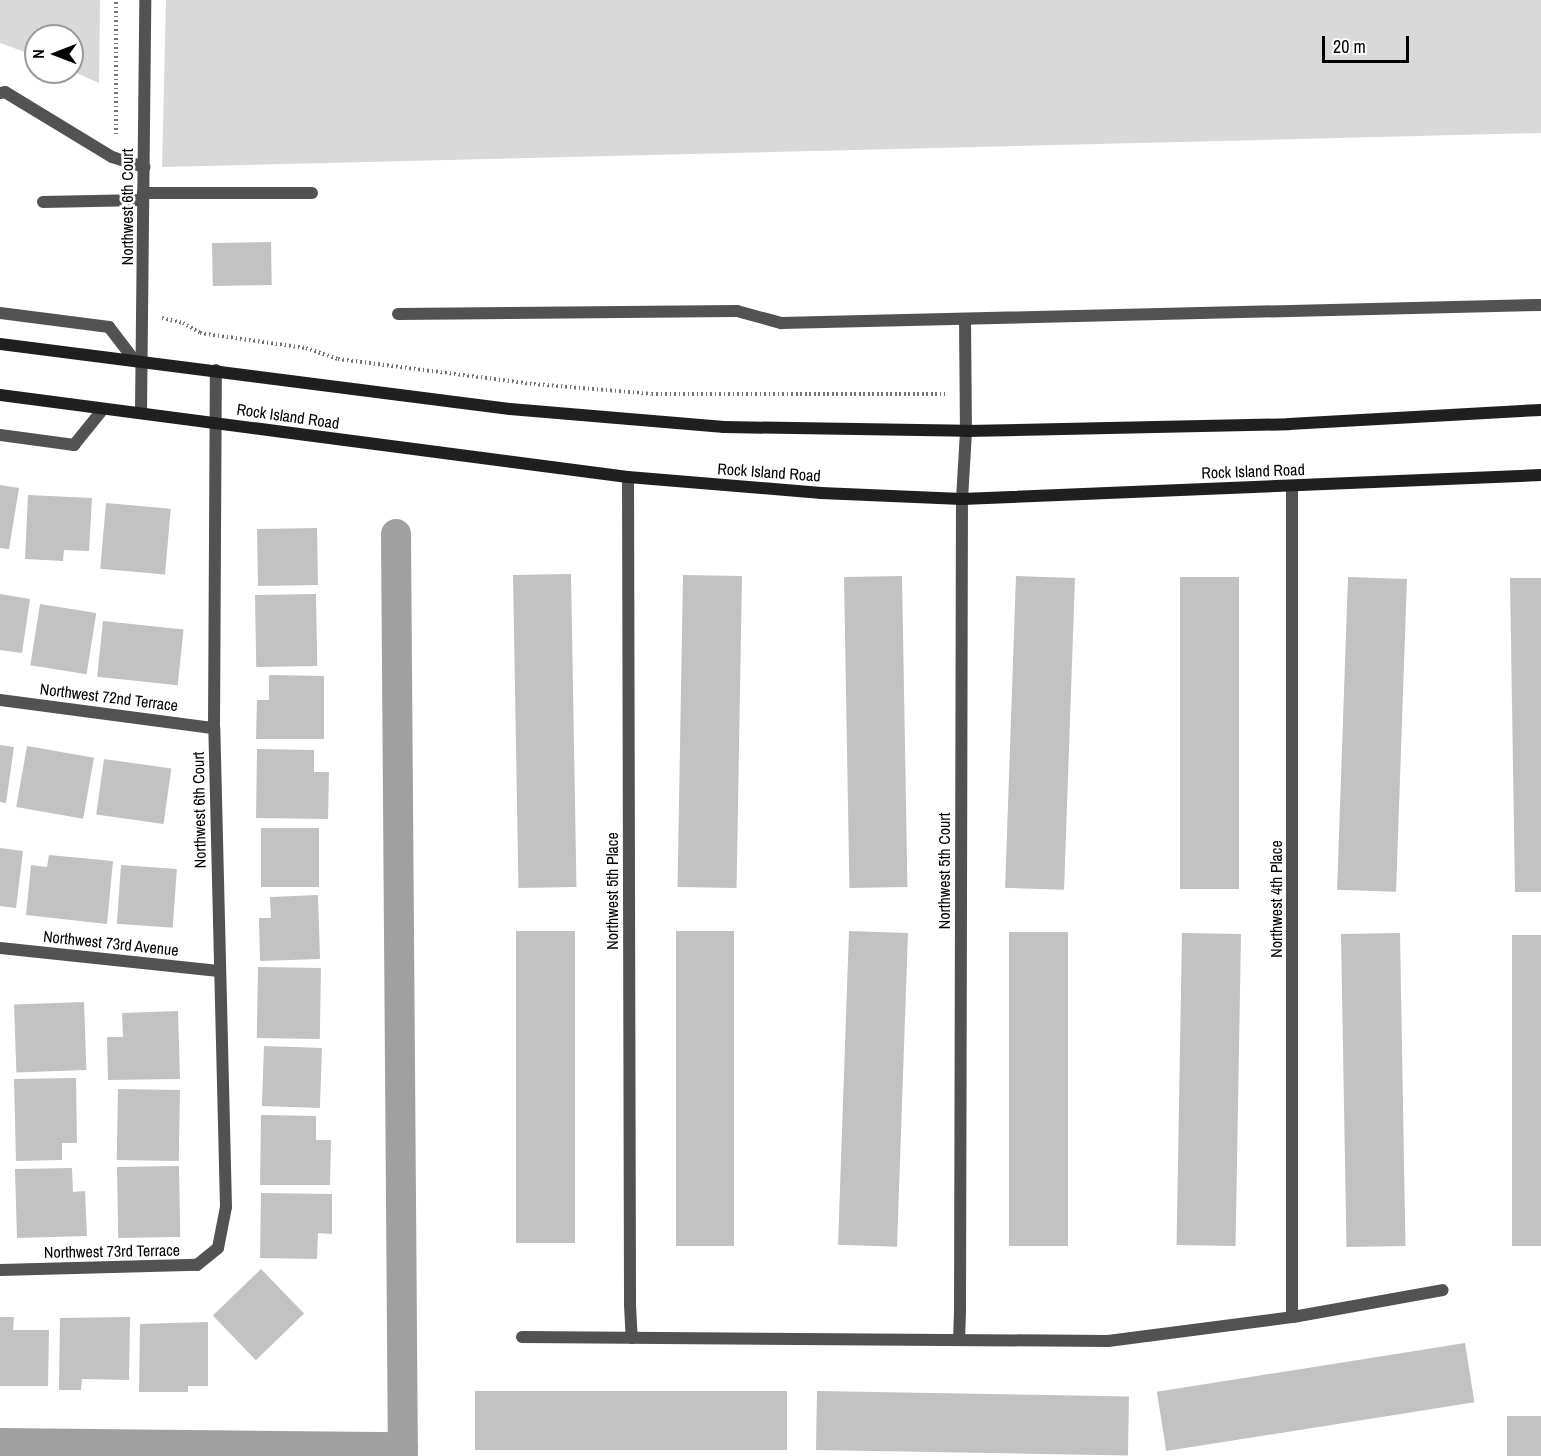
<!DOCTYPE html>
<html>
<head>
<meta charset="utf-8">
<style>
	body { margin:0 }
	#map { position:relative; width:1541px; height:1456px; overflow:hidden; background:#fff; font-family:"Archivo Narrow",sans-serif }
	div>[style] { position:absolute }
	.green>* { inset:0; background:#d9d9d9 }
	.canal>* { height:30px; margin:-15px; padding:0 15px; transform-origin:15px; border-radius:15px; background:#a0a0a0 }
	.building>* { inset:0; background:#c2c2c2; transform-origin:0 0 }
	.path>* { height:4px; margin-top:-2px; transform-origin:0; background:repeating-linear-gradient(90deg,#747474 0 1.5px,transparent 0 4.5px) }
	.lane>* { height:12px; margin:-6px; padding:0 6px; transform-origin:6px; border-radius:6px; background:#525252 }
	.street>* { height:12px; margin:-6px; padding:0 6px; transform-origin:6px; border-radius:6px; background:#525252 }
	.secondary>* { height:12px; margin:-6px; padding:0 6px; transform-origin:6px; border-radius:6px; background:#1f1f1f }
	span { translate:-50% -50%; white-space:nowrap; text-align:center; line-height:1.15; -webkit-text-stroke:5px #fff; paint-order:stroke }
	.street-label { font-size:16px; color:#000 }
	.north { position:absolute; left:24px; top:24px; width:60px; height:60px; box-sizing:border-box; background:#fff; border:2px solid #999; border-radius:50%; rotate:270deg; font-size:16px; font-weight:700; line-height:24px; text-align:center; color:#000 }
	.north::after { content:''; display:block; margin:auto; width:21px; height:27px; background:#000; clip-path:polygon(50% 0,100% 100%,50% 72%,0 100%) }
	.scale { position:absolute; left:1322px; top:36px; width:87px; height:27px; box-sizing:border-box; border:3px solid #000; border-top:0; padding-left:8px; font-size:18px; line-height:21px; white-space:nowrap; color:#000; -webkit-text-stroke:4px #fff; paint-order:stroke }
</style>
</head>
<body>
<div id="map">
	<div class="green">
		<div style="clip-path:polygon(0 0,100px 0,99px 83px,72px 71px,72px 36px,36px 36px,36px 56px,0 43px)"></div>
		<div style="clip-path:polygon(166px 0,1541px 0,1541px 133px,162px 167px)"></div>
	</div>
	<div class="canal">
		<div style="left:396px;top:534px;width:922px;rotate:89.57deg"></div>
		<div style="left:0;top:1443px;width:403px;rotate:0.6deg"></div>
	</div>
	<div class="building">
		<div style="left:271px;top:242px;width:43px;height:59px;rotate:89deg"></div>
		<div style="clip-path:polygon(0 485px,19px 488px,9px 549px,0 548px)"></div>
		<div style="clip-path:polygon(28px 495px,92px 498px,89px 551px,64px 550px,63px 561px,25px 559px)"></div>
		<div style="left:106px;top:503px;width:65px;height:66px;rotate:5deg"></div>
		<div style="left:317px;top:528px;width:57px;height:60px;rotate:89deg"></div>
		<div style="left:571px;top:574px;width:313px;height:58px;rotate:89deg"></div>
		<div style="left:683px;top:575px;width:59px;height:312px;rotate:1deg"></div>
		<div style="left:902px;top:576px;width:311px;height:58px;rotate:89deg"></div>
		<div style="left:1016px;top:576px;width:59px;height:312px;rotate:2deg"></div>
		<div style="left:1180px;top:577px;width:59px;height:312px"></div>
		<div style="left:1348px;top:577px;width:59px;height:313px;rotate:2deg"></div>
		<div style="clip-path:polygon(1510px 578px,1541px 578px,1541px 892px,1515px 892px)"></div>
		<div style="clip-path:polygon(0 594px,30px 599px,22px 653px,0 650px)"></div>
		<div style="left:316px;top:594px;width:72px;height:61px;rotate:89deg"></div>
		<div style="left:40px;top:604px;width:57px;height:62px;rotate:9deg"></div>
		<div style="left:103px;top:621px;width:81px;height:56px;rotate:6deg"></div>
		<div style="clip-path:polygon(269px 675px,324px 676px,324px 739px,256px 739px,257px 700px,269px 700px)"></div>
		<div style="clip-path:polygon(0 745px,14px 747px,6px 803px,0 802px)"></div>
		<div style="left:27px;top:746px;width:68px;height:62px;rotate:10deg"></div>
		<div style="clip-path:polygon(257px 749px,314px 750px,314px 772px,329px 772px,328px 819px,256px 818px)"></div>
		<div style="left:104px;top:759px;width:68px;height:56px;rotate:8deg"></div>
		<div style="left:319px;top:828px;width:59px;height:58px;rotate:90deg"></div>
		<div style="clip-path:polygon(0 848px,23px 851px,16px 908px,0 906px)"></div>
		<div style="clip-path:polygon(49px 855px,113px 861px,107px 924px,26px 915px,31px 865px,47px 867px)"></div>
		<div style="left:121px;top:865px;width:56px;height:59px;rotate:4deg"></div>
		<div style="clip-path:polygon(318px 895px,320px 959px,260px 961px,259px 918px,271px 918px,270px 897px)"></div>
		<div style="left:516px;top:931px;width:59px;height:312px"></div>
		<div style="left:676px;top:931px;width:58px;height:315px"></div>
		<div style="left:849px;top:931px;width:59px;height:314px;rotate:2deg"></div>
		<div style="left:1009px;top:932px;width:59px;height:314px"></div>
		<div style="left:1182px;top:933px;width:59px;height:312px;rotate:1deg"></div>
		<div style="left:1400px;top:933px;width:313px;height:59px;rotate:89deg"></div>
		<div style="left:1512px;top:935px;width:29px;height:311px"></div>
		<div style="left:258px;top:967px;width:63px;height:71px;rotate:1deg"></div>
		<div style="left:84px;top:1002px;width:68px;height:70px;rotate:88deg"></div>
		<div style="clip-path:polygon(178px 1011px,180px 1079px,108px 1080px,107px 1037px,123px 1037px,122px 1013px)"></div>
		<div style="left:264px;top:1046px;width:58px;height:60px;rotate:2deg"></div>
		<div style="clip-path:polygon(76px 1078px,77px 1143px,62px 1143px,62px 1160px,16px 1161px,14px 1079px)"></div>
		<div style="left:118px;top:1089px;width:62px;height:71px;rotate:1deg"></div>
		<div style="clip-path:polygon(261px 1115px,316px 1116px,316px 1140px,331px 1140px,330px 1185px,260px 1185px)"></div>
		<div style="left:179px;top:1166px;width:71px;height:62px;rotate:89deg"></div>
		<div style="clip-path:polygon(72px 1168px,73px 1192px,85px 1191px,87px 1236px,17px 1238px,15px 1169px)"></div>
		<div style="clip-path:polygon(261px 1193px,332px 1194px,332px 1234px,318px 1233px,317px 1259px,260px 1258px)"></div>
		<div style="left:261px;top:1269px;width:62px;height:67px;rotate:46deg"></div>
		<div style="clip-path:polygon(0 1317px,14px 1317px,13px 1330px,49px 1330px,48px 1386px,0 1386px)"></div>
		<div style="clip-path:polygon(130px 1317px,129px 1380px,82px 1379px,81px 1390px,59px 1390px,60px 1318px)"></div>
		<div style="clip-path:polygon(208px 1322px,208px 1386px,188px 1386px,188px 1392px,139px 1392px,140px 1324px)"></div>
		<div style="left:1465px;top:1343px;width:60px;height:312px;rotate:81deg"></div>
		<div style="left:475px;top:1391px;width:312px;height:59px"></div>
		<div style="left:817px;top:1391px;width:312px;height:59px;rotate:1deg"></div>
		<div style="left:1507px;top:1416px;width:34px;height:40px"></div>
	</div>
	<div class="path">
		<div style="left:116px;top:134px;width:134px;rotate:-90deg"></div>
		<div style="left:162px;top:318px;width:22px;rotate:13deg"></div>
		<div style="left:183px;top:323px;width:20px;rotate:30deg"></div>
		<div style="left:200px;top:333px;width:107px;rotate:8.1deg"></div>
		<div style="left:306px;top:348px;width:34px;rotate:19deg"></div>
		<div style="left:338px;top:359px;width:198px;rotate:7.3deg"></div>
		<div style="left:534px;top:384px;width:118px;rotate:4.8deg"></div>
		<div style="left:652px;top:394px;width:293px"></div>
	</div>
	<div class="lane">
		<div style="left:0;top:93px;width:5px;rotate:-11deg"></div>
		<div style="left:5px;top:92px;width:125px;rotate:31.3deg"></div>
		<div style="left:112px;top:157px;width:34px;rotate:17deg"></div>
		<div style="left:143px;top:193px;width:169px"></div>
		<div style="left:43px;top:202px;width:100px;rotate:-1.1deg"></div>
		<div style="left:0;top:313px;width:110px;rotate:7.3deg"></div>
		<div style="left:109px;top:327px;width:43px;rotate:52.6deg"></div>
		<div style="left:398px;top:314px;width:339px;rotate:-0.5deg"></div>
		<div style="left:737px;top:311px;width:46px;rotate:15.3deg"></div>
		<div style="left:781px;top:323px;width:760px;rotate:-1.36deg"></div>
		<div style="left:965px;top:319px;width:112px;rotate:89.5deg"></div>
		<div style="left:0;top:435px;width:75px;rotate:7.7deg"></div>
		<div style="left:74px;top:445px;width:46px;rotate:-51.1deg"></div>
		<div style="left:630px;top:1305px;width:33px;rotate:87deg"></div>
		<div style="left:522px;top:1337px;width:586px;rotate:0.39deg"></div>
		<div style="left:1108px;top:1341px;width:187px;rotate:-7.4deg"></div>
		<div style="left:1293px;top:1317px;width:152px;rotate:-10.2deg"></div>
		<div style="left:959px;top:1340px;width:30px;rotate:-88deg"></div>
	</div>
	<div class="street">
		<div style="left:141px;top:413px;width:413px;rotate:-89.4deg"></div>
		<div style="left:628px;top:477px;width:828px;rotate:89.86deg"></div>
		<div style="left:1292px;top:486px;width:825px;rotate:90deg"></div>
		<div style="left:0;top:700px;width:216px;rotate:7.5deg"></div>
		<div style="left:0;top:948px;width:220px;rotate:6deg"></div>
		<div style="left:0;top:1270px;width:197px;rotate:-1.5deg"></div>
		<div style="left:197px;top:1265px;width:27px;rotate:-39deg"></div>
		<div style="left:218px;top:1248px;width:42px;rotate:-79deg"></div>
		<div style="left:226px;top:1207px;width:479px;rotate:-91.4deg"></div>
		<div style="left:214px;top:728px;width:358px;rotate:-89.7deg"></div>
		<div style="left:960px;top:1310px;width:811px;rotate:-89.86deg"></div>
		<div style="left:962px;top:499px;width:68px;rotate:-86.6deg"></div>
	</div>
	<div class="secondary">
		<div style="left:0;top:344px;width:514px;rotate:7.26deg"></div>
		<div style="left:510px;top:409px;width:215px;rotate:4.8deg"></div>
		<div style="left:724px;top:427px;width:242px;rotate:0.9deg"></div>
		<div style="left:966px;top:431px;width:323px;rotate:-1.2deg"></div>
		<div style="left:1289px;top:424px;width:252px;rotate:-3.2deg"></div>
		<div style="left:0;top:395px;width:633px;rotate:7.44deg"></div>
		<div style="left:628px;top:477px;width:194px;rotate:4.7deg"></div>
		<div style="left:821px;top:493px;width:141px;rotate:2.4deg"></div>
		<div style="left:962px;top:499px;width:579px;rotate:-2.37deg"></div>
	</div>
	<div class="street-label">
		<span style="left:127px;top:207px;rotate:-90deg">Northwest 6th Court</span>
		<span style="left:288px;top:416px;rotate:8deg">Rock Island Road</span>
		<span style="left:1253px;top:471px;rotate:-2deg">Rock Island Road</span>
		<span style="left:769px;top:472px;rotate:4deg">Rock Island Road</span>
		<span style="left:109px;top:697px;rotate:7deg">Northwest 72nd Terrace</span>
		<span style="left:199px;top:810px;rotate:-91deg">Northwest 6th Court</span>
		<span style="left:944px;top:871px;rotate:-90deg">Northwest 5th Court</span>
		<span style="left:612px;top:891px;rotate:-90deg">Northwest 5th Place</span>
		<span style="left:1276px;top:899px;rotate:-90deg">Northwest 4th Place</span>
		<span style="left:111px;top:943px;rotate:6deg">Northwest 73rd Avenue</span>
		<span style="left:112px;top:1251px;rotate:-1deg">Northwest 73rd Terrace</span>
	</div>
	<div class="north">N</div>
	<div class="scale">20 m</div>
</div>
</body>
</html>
